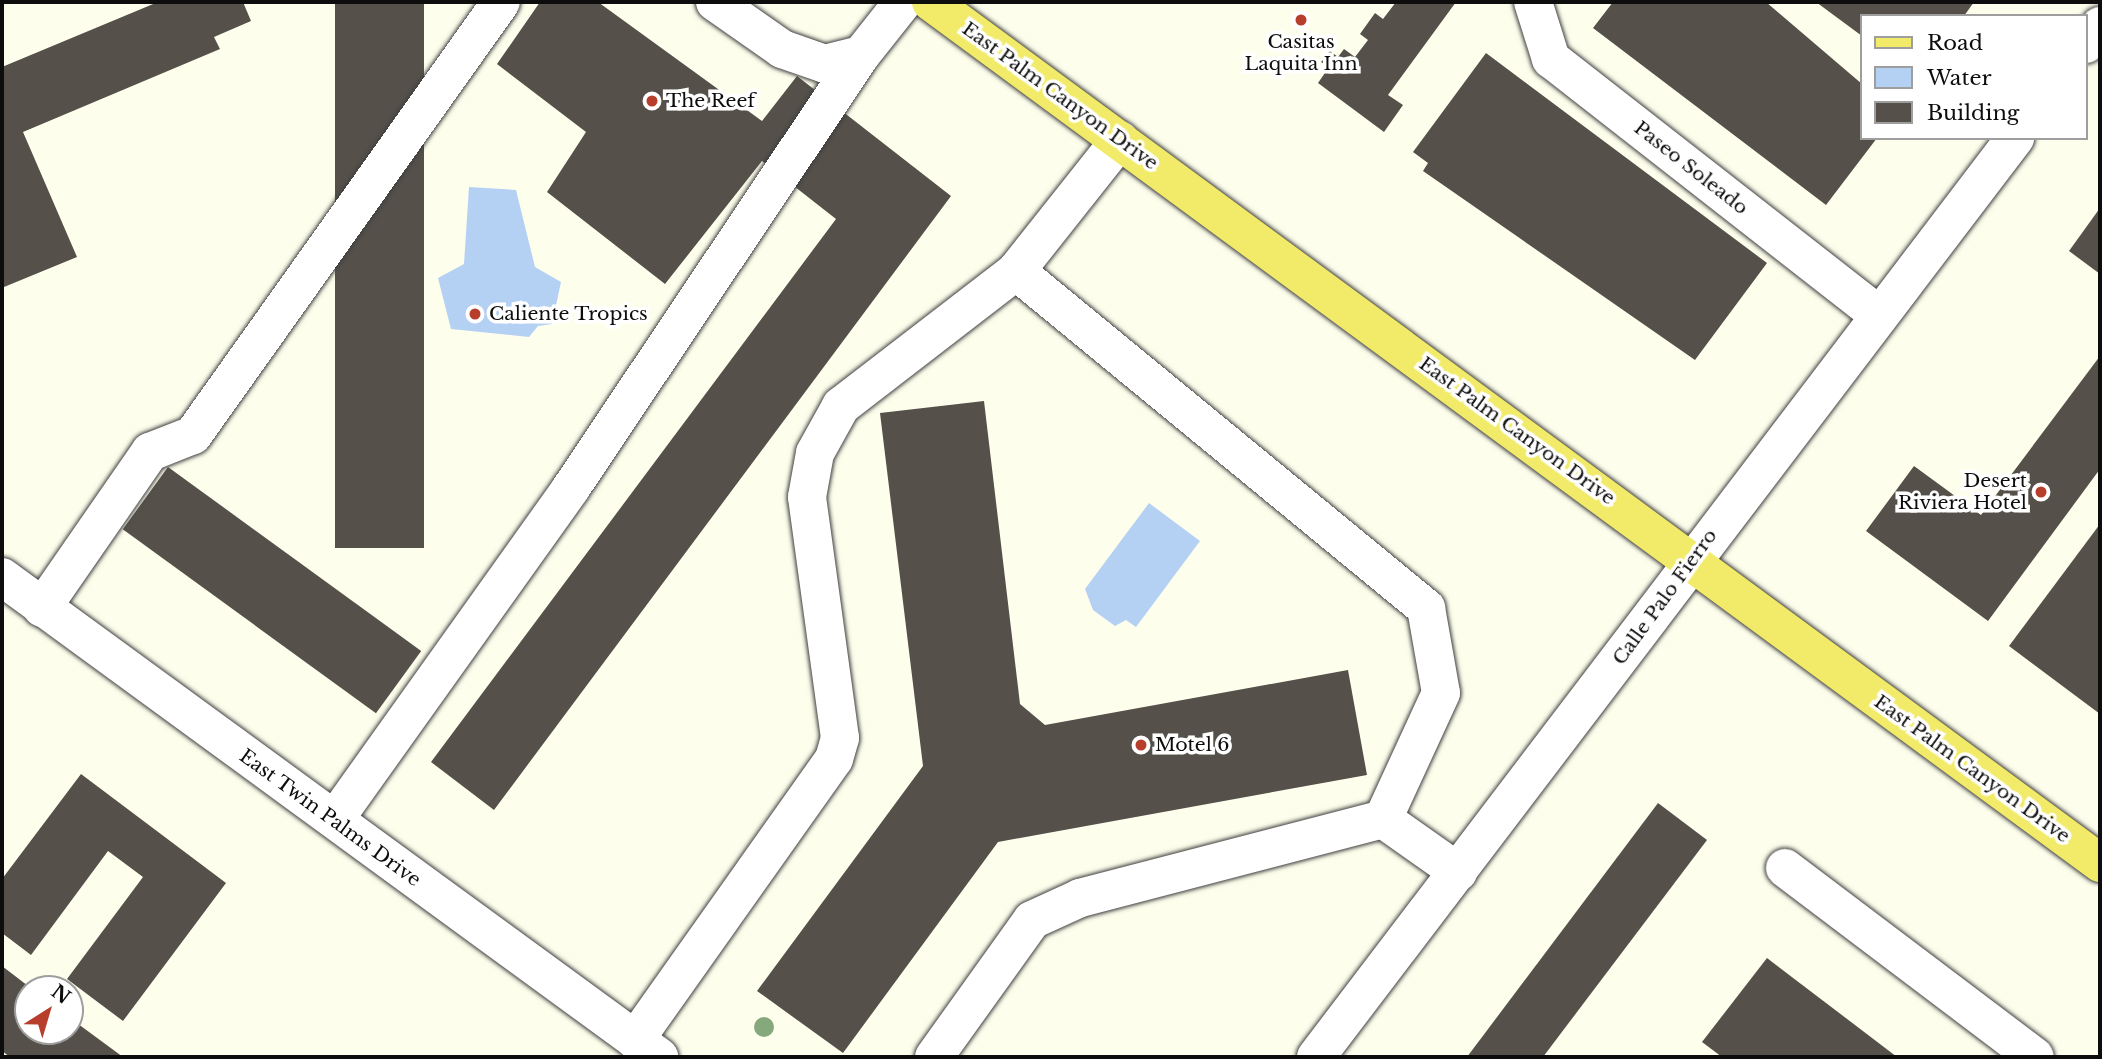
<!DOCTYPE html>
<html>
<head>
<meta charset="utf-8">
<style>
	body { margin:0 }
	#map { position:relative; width:2102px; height:1059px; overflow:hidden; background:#fefeed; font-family:"Libre Baskerville",serif }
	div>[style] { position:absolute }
	.water>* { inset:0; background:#b4d0f3 }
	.building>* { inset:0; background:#55504a; transform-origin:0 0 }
	.roads { filter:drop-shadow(0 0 2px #404040) drop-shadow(0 0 2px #404040) }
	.minor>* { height:38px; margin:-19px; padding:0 19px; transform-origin:19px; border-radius:19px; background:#fff }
	.major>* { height:38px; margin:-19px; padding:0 19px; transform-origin:19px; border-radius:19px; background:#f2ea69 }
	.trees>* { width:20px; height:20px; margin:-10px; border-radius:50%; background:#85a87c }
	.dots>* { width:19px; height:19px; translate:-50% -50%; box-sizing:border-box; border:4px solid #fff; border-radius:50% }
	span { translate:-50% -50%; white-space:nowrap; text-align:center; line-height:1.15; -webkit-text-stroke:7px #fff; paint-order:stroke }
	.poi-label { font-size:19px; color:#0d0d0d }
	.left { translate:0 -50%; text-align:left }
	.right { translate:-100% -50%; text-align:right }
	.street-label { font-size:19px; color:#0d0d0d }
	.frame { position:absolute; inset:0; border:4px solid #0d0d0d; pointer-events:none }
	.legend { position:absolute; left:1860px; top:14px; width:228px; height:126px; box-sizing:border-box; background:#fff; border:2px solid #9e9e9e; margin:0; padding:9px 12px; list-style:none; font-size:21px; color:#0d0d0d }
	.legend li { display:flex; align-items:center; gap:14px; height:35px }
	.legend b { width:35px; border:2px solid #9e9e9e }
	.north { position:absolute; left:14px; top:975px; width:70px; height:70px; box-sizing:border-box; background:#fff; border:2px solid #9e9e9e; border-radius:50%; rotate:37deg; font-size:19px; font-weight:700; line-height:28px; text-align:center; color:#0d0d0d }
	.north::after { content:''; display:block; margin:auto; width:24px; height:32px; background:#b63e2b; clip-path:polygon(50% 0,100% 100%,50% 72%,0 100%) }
</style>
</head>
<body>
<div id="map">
	<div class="water">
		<div style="clip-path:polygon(469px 187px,516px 190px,535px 267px,561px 282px,552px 324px,538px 326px,529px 337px,451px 329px,438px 278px,464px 264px)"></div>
		<div style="clip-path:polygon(1149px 503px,1200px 541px,1136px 627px,1126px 620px,1115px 626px,1093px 610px,1085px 589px)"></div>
	</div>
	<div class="building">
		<div style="clip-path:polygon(158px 2px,243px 2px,251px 21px,214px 37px,220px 49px,23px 132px,77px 257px,4px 287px,2px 67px)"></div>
		<div style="left:335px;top:2px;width:89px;height:546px"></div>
		<div style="clip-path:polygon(540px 2px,598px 2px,762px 121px,797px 76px,951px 196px,494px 810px,431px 762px,836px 219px,762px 161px,665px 284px,547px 192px,586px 132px,497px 64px)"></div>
		<div style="clip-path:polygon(1396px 2px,1456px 2px,1388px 95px,1403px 105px,1384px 132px,1318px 83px,1329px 67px,1321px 62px,1330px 51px,1338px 57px,1344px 49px,1355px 57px,1368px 40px,1360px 34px,1375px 13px,1383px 19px)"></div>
		<div style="clip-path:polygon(1613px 2px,1766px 2px,1862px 84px,1862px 138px,1877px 138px,1826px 205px,1593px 28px)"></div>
		<div style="clip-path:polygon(1816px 2px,1974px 2px,1964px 16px,1862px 16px,1862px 36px)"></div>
		<div style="clip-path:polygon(1486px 53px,1767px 263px,1695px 360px,1423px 171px,1428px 163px,1413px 152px)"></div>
		<div style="clip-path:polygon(2100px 208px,2100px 274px,2069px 251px)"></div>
		<div style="clip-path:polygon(2100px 356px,2100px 469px,1988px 621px,1866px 531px,1914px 466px,1981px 515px)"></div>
		<div style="clip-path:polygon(984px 401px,1020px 704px,1045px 725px,1348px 670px,1367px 775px,998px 842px,843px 1053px,757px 991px,923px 766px,880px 413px)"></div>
		<div style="left:168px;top:467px;width:313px;height:77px;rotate:36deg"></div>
		<div style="clip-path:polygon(2100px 524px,2100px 714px,2009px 646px)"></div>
		<div style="clip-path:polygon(81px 774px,226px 883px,123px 1021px,67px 979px,143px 877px,108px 851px,31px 955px,2px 933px,2px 879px)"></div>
		<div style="clip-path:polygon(1658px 803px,1707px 840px,1543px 1057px,1467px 1057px)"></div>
		<div style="clip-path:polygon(1767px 958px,1897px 1057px,1722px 1057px,1702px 1042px)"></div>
		<div style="clip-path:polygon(2px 966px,32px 989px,28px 1031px,70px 1031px,70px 1018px,123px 1057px,10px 1057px,2px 1051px)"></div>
	</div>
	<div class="roads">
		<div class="minor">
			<div style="left:715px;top:2px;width:82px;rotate:35deg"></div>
			<div style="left:782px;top:49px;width:46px;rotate:19.2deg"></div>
			<div style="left:825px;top:64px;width:37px;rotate:-14deg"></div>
			<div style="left:861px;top:55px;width:68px;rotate:-51.6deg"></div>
			<div style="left:1533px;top:2px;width:60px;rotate:72.5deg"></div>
			<div style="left:1551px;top:59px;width:416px;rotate:38deg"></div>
			<div style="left:2086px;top:44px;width:23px;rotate:-52deg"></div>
			<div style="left:1016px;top:271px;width:531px;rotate:39.42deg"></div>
			<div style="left:1426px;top:608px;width:86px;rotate:80deg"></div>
			<div style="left:1441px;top:693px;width:139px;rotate:114.7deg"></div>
			<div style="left:2px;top:577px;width:814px;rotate:36.15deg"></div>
			<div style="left:42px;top:608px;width:190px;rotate:-55.3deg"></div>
			<div style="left:150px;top:452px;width:46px;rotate:-21.6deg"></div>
			<div style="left:193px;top:435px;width:531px;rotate:-54.58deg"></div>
			<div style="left:335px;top:819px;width:407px;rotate:-54.5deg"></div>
			<div style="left:571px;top:488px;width:521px;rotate:-56.19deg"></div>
			<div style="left:1785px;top:868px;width:313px;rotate:37.1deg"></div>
			<div style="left:635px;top:1040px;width:344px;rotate:-54.7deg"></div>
			<div style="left:834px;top:759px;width:22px;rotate:-74deg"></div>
			<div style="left:840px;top:738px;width:243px;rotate:-97.8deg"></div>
			<div style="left:807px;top:497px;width:45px;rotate:-79.7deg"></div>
			<div style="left:815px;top:453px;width:54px;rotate:-61deg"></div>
			<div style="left:841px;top:406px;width:221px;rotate:-37.6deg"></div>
			<div style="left:1016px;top:271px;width:167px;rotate:-51.6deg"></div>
			<div style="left:934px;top:1057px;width:168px;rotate:-54.4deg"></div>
			<div style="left:1032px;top:920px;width:53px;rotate:-24.6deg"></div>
			<div style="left:1080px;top:898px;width:313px;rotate:-14.6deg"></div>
			<div style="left:1383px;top:819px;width:92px;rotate:35.2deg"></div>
			<div style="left:1316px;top:1057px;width:1155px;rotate:-52.74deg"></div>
		</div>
		<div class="major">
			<div style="left:931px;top:2px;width:1452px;rotate:36.37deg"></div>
		</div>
	</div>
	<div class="trees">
		<div style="left:764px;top:1027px"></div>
	</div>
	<div class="dots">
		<div style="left:1301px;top:20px;background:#b63e2b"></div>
		<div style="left:652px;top:101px;background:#b63e2b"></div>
		<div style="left:475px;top:314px;background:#b63e2b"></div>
		<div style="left:2041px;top:492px;background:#b63e2b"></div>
		<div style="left:1141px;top:745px;background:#b63e2b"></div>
	</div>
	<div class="poi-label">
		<span style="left:1301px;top:53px">Casitas<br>Laquita Inn</span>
		<span class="left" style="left:666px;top:101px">The Reef</span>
		<span class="left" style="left:489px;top:314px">Caliente Tropics</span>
		<span class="right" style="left:2027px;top:492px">Desert<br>Riviera Hotel</span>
		<span class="left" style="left:1155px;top:745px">Motel 6</span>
	</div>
	<div class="street-label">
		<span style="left:1060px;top:96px;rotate:36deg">East Palm Canyon Drive</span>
		<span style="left:1691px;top:168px;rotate:38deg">Paseo Soleado</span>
		<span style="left:1517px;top:431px;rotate:36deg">East Palm Canyon Drive</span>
		<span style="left:1665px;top:597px;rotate:-54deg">Calle Palo Fierro</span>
		<span style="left:1972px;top:769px;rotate:36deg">East Palm Canyon Drive</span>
		<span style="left:330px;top:818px;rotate:36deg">East Twin Palms Drive</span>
	</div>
	<div class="frame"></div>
	<ul class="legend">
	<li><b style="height:9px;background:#f2ea69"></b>Road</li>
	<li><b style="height:19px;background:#b4d0f3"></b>Water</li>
	<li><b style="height:19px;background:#55504a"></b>Building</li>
	</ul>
	<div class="north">N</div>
</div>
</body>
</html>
